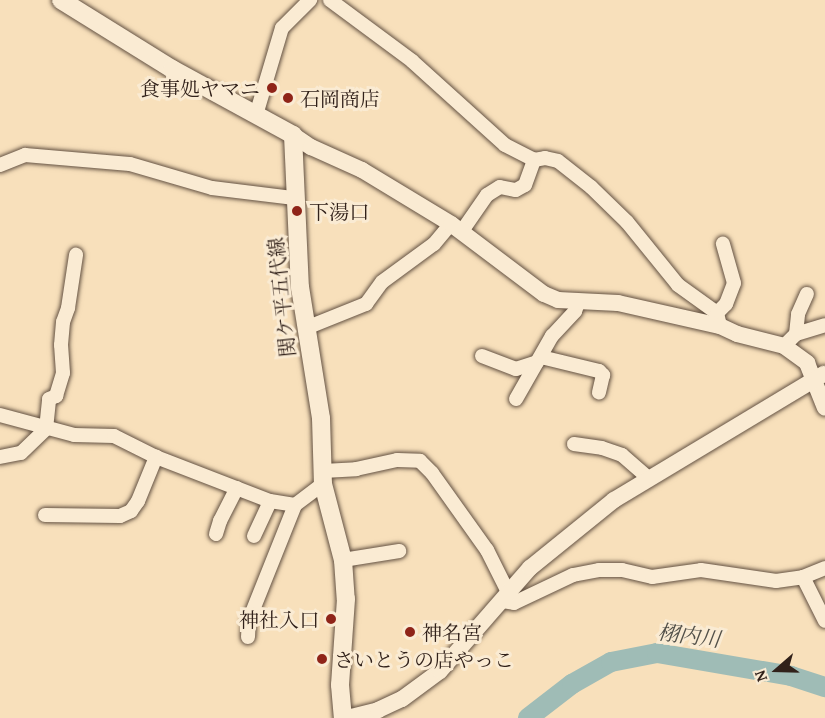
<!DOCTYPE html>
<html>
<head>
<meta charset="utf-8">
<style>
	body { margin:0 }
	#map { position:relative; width:825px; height:718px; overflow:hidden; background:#f8e0bb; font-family:"Gentium Book Plus","Noto Serif JP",serif }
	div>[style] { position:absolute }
	.river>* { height:20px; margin:-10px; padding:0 10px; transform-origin:10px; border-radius:10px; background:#9fbcb6 }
	.roads { filter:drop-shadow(0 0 2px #635142) drop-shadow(0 0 2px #635142) }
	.minor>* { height:14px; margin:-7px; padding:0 7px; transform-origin:7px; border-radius:7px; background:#faebd3 }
	.tertiary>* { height:16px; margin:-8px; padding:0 8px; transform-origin:8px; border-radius:8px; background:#faebd3 }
	.secondary>* { height:18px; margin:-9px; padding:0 9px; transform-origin:9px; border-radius:9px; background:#faebd3 }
	.dots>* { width:16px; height:16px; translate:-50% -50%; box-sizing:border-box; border:3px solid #faebd3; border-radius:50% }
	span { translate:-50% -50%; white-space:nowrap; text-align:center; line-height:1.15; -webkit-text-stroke:6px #faebd3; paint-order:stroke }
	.poi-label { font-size:20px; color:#31211a }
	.right { translate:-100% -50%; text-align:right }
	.left { translate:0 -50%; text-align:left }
	.street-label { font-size:20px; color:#31211a }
	.water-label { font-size:21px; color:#525049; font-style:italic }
	.north { position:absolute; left:747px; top:640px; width:60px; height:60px; -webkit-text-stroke:4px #faebd3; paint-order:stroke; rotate:250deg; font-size:16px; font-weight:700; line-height:24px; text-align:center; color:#31211a }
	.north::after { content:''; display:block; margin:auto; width:21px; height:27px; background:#31211a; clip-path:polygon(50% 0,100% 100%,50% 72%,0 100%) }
</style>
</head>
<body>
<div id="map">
	<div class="river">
		<div style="left:528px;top:718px;width:56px;rotate:-37.7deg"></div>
		<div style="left:572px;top:684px;width:45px;rotate:-29.4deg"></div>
		<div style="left:611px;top:662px;width:47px;rotate:-11.1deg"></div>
		<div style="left:657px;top:653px;width:136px;rotate:9.7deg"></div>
		<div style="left:791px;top:676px;width:36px;rotate:18deg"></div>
	</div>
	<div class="roads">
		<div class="minor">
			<div style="left:330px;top:0;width:102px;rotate:36.6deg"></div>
			<div style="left:412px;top:61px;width:125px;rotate:42.1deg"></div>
			<div style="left:505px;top:145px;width:33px;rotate:27deg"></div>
			<div style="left:534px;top:160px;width:11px;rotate:-10deg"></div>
			<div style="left:545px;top:158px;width:13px;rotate:13deg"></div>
			<div style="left:558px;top:161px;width:42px;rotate:38.2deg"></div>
			<div style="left:591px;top:187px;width:50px;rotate:44.2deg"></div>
			<div style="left:627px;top:222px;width:81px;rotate:51deg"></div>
			<div style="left:678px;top:285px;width:48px;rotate:35.7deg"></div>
			<div style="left:717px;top:313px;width:13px;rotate:77deg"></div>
			<div style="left:256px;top:115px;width:91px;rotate:-73.4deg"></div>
			<div style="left:282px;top:28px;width:40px;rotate:-45deg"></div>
			<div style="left:0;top:165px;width:27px;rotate:-22deg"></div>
			<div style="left:25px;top:155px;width:105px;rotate:4.9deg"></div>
			<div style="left:130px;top:164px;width:85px;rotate:16.3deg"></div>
			<div style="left:212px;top:188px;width:83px;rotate:7deg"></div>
			<div style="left:462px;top:231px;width:44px;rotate:-55.2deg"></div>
			<div style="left:487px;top:195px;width:15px;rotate:-32deg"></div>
			<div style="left:500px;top:187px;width:16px;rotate:11deg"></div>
			<div style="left:516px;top:190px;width:10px;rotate:-29deg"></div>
			<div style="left:525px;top:185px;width:27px;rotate:-70deg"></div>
			<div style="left:717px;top:313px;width:13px;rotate:-45deg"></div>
			<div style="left:726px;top:304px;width:22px;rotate:-69deg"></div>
			<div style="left:734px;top:283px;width:41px;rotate:-105.8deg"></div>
			<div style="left:306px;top:328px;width:65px;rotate:-21.8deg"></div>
			<div style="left:366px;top:304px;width:27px;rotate:-54deg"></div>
			<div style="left:382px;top:282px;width:64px;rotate:-36.2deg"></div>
			<div style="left:434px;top:244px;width:26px;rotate:-50deg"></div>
			<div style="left:796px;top:334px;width:20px;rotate:-84deg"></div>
			<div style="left:798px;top:314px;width:22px;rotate:-66deg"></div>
			<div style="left:784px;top:346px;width:17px;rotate:-45deg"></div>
			<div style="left:796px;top:334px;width:30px;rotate:-17deg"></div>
			<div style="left:482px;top:356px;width:36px;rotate:21deg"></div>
			<div style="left:516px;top:369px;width:22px;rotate:-18deg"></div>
			<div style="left:541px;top:357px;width:60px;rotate:13.6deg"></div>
			<div style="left:599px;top:371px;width:6px;rotate:45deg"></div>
			<div style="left:603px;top:375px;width:18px;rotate:103deg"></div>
			<div style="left:516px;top:399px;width:73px;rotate:-60.3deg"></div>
			<div style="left:552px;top:336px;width:34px;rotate:-47deg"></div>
			<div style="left:575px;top:311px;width:11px;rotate:-68deg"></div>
			<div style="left:0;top:415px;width:77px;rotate:15.1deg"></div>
			<div style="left:74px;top:435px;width:40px;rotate:1.4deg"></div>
			<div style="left:114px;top:436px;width:47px;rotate:26.6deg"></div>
			<div style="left:156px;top:457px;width:122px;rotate:21.1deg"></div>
			<div style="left:270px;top:501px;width:25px;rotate:9deg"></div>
			<div style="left:295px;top:505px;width:35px;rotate:-37deg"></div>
			<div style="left:574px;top:444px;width:28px;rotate:8deg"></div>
			<div style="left:602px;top:448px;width:21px;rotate:19deg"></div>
			<div style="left:622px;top:455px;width:35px;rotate:41deg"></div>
			<div style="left:0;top:457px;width:21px;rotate:-11deg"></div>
			<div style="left:21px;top:453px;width:35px;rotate:-44deg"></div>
			<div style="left:46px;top:429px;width:30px;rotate:-84deg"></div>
			<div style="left:49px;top:399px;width:8px;rotate:-23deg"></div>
			<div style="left:56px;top:396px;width:24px;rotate:-73deg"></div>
			<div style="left:63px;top:373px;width:28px;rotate:-94deg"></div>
			<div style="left:61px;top:345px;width:23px;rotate:-85deg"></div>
			<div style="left:63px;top:322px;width:15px;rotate:-70deg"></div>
			<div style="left:68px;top:308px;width:54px;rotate:-81.4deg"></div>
			<div style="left:323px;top:471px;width:33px;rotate:-3deg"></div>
			<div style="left:356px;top:469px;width:42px;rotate:-12.4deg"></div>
			<div style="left:397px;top:460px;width:23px;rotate:2deg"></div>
			<div style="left:420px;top:461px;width:17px;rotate:45deg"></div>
			<div style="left:432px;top:473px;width:95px;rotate:54.5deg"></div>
			<div style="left:487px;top:550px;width:49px;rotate:63.4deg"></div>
			<div style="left:45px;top:515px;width:75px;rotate:0.8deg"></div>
			<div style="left:120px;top:516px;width:12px;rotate:-24deg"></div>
			<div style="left:131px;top:511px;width:12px;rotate:-55deg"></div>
			<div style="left:138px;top:501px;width:48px;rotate:-67.8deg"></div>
			<div style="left:216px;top:534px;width:14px;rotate:-73deg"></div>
			<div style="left:220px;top:521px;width:37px;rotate:-63deg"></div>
			<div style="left:254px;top:536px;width:38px;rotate:-65deg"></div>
			<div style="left:343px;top:560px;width:57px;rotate:-9.1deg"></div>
			<div style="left:803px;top:577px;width:49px;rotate:63.4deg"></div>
			<div style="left:503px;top:601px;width:11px;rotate:10deg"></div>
			<div style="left:514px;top:603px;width:65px;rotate:-25.4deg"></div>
			<div style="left:573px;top:575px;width:26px;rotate:-11deg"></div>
			<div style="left:599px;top:570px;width:23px"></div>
			<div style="left:622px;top:570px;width:31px;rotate:13deg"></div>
			<div style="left:652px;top:577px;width:49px;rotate:-8.1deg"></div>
			<div style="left:701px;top:570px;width:76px;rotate:8.3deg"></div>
			<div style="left:776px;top:581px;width:27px;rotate:-8deg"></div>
			<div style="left:803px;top:577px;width:24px;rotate:-22deg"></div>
			<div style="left:248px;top:637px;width:17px;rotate:-87deg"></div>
			<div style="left:249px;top:620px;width:124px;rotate:-68.2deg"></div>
		</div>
		<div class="tertiary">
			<div style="left:293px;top:135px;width:22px;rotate:34deg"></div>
			<div style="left:311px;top:147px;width:56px;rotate:24.3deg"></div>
			<div style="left:362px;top:170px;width:104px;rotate:31.2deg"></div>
			<div style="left:451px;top:224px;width:116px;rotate:37deg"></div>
			<div style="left:544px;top:294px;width:15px;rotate:23deg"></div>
			<div style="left:558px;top:300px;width:60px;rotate:2.9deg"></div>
			<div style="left:618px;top:303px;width:105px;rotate:12.7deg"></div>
			<div style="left:720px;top:326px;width:19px;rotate:25deg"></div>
			<div style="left:737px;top:334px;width:49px;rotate:14.3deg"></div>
			<div style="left:784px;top:346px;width:29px;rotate:36deg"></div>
			<div style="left:807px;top:363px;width:48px;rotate:68.2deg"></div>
			<div style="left:347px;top:718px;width:32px;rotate:-14deg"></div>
			<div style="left:378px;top:710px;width:26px;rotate:-25deg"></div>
			<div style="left:402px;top:699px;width:47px;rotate:-36.4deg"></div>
			<div style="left:440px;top:671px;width:137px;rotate:-48.9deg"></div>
			<div style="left:530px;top:568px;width:108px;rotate:-39deg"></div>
			<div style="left:614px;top:500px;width:245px;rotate:-31deg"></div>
		</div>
		<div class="secondary">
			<div style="left:61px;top:0;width:131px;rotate:31.9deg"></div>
			<div style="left:172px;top:69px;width:138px;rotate:28.6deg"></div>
			<div style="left:293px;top:135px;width:152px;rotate:87.4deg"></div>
			<div style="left:300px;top:287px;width:133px;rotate:80.9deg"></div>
			<div style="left:321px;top:418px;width:66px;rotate:88.3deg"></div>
			<div style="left:323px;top:484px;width:79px;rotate:75.3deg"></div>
			<div style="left:343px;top:560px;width:39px;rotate:86deg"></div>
			<div style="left:346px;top:599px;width:86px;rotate:94deg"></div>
			<div style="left:340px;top:685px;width:33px;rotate:85deg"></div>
		</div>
	</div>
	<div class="dots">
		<div style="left:272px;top:88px;background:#8f2418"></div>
		<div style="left:288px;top:98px;background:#8f2418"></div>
		<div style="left:297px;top:211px;background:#8f2418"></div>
		<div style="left:331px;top:619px;background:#8f2418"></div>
		<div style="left:410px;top:632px;background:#8f2418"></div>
		<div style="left:322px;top:659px;background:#8f2418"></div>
	</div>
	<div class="poi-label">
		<span class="right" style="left:260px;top:88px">食事処ヤマニ</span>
		<span class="left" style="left:300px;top:98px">石岡商店</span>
		<span class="left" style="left:309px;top:211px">下湯口</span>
		<span class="right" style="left:319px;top:619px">神社入口</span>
		<span class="left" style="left:422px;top:632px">神名宮</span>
		<span class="left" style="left:334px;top:659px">さいとうの店やっこ</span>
	</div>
	<div class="street-label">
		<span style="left:281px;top:297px;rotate:-96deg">関ケ平五代線</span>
	</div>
	<div class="water-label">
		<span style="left:689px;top:636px;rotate:7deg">栩内川</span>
	</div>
	<div class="north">N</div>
</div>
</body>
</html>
